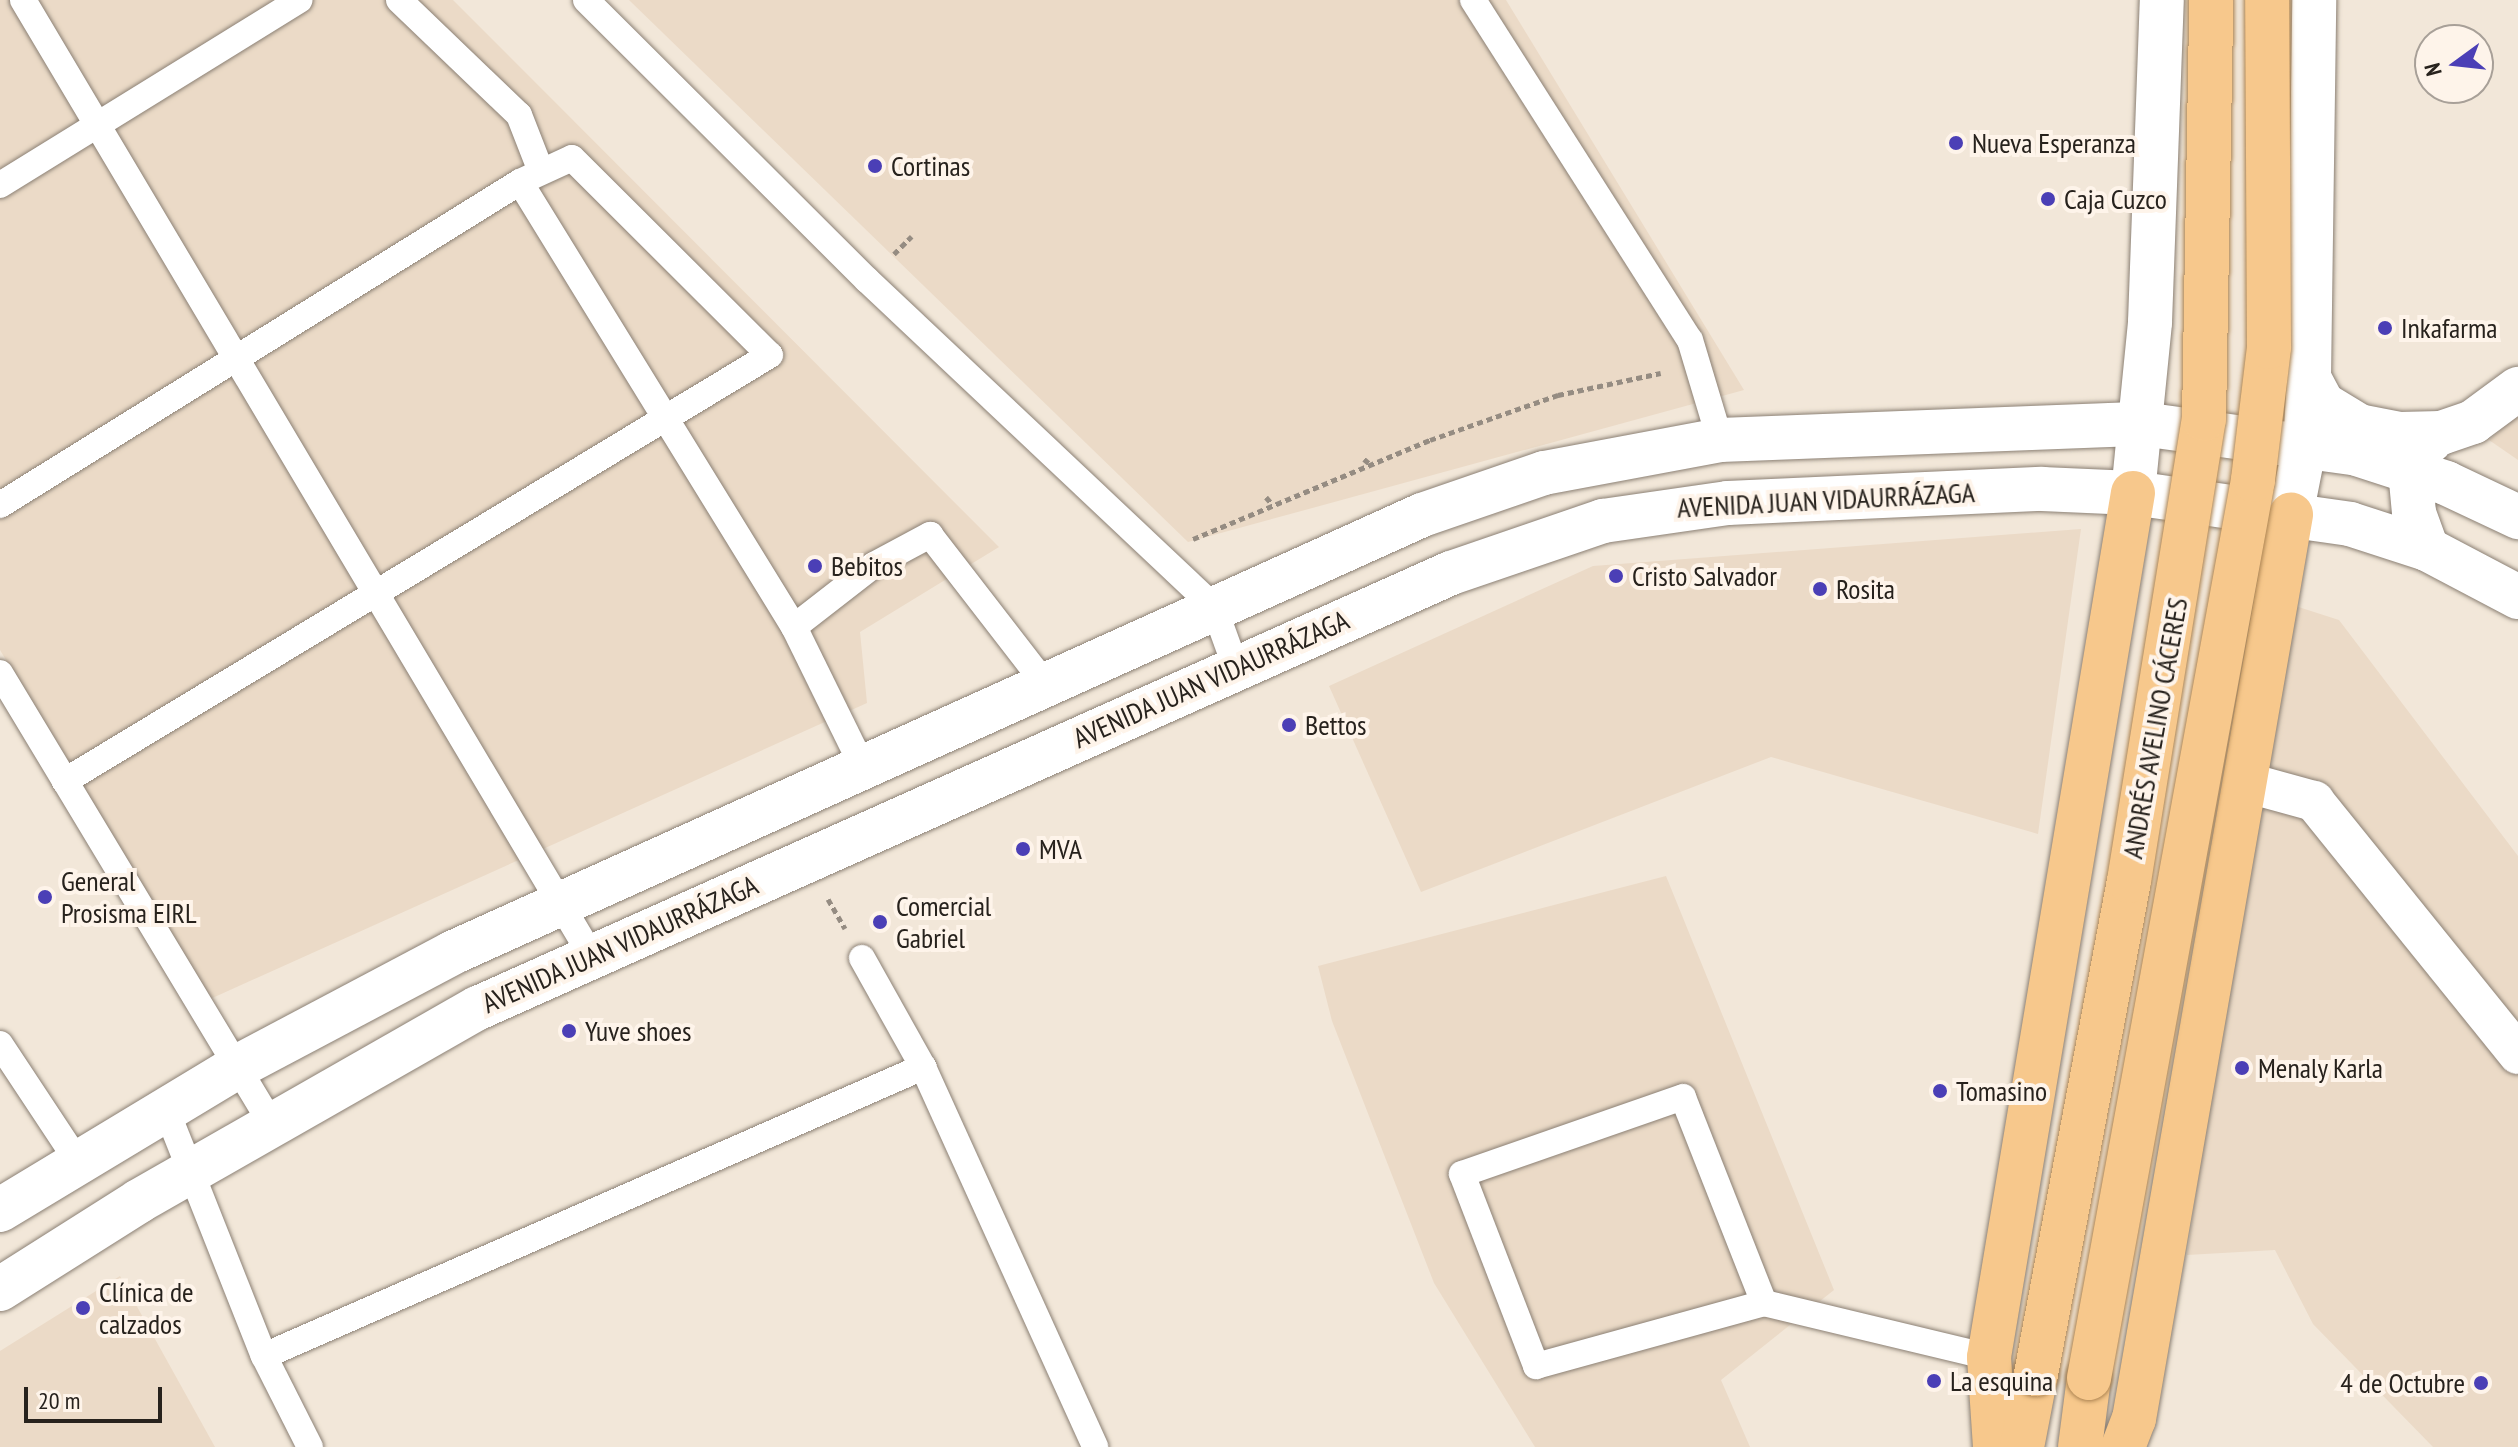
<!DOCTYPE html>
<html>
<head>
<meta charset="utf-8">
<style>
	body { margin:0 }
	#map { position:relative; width:2518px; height:1447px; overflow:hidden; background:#f2e7d9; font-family:"PT Sans Narrow",sans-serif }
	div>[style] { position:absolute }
	.built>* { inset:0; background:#ebdac7 }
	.path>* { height:5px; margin-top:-2.5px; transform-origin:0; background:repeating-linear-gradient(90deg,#958c82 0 6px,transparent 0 10px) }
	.roads { filter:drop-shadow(0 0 2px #8b8074) drop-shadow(0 0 2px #8b8074) }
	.service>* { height:26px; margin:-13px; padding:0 13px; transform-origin:13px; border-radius:13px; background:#fff }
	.pedestrian>* { height:40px; margin:-20px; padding:0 20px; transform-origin:20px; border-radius:20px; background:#fff }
	.minor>* { height:44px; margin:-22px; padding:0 22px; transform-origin:22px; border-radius:22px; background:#fff }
	.secondary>* { height:44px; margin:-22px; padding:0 22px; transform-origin:22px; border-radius:22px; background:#fff }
	.trunk>* { height:44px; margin:-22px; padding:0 22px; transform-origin:22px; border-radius:22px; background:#f7c88c }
	.bridges { filter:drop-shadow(0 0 2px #ad8553) drop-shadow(0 0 2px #ad8553) }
	.trunk-bridge>* { height:44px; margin:-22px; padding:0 22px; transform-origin:22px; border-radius:22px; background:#f7c88c }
	.dots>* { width:22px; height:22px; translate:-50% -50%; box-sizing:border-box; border:4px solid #fef4ea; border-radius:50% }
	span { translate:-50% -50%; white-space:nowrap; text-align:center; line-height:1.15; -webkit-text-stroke:8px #fef4ea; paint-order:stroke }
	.poi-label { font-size:28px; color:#27221d }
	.left { translate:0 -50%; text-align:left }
	.right { translate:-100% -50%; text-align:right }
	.street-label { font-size:28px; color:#27221d }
	.north { position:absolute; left:2414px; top:24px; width:80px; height:80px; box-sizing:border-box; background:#fef4ea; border:2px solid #a8a098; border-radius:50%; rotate:255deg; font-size:22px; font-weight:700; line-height:32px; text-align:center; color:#27221d }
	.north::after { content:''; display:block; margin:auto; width:28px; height:36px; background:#4b3fb6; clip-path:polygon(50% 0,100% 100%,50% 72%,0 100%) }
	.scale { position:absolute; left:24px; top:1387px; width:138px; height:36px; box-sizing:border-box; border:4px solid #27221d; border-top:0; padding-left:10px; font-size:24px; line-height:28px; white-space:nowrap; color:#27221d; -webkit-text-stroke:6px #fef4ea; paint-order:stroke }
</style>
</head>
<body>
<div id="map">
	<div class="built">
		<div style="clip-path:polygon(0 0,453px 0,999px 547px,860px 632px,867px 703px,208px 1000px,0 650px)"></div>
		<div style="clip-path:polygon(629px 0,1506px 0,1744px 390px,1188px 542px)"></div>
		<div style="clip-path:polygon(2518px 415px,2518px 460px,2489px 440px)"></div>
		<div style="clip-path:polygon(2081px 529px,2038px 834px,1771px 757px,1421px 892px,1329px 686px,1593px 566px)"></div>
		<div style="clip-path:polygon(2283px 602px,2339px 620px,2518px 856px,2518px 1447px,2433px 1447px,2313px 1324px,2275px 1250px,2187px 1255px)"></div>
		<div style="clip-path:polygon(1666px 876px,1834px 1290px,1721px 1380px,1750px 1447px,1535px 1447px,1434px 1283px,1332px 1021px,1318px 966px)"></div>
		<div style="clip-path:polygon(120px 1276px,215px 1447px,0 1447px,0 1351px)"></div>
	</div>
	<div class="path">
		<div style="left:894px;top:254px;width:25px;rotate:-45deg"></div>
		<div style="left:1364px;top:459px;width:8px;rotate:40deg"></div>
		<div style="left:1266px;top:497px;width:9px;rotate:49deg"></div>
		<div style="left:1193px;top:539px;width:257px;rotate:-22.7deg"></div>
		<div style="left:1430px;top:440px;width:136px;rotate:-19.4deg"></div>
		<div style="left:1558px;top:395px;width:105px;rotate:-12.1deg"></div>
		<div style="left:828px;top:899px;width:34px;rotate:60deg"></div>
	</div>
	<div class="roads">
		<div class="service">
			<div style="left:23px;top:0;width:1111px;rotate:59.26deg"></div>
			<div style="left:399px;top:0;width:166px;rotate:43.8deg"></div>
			<div style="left:519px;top:115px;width:58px;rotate:68.7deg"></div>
			<div style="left:586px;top:0;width:397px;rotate:44.9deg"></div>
			<div style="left:867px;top:280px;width:477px;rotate:43.3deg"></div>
			<div style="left:1214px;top:607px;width:65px;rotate:70.2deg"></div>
			<div style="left:1473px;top:0;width:403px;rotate:57.5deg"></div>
			<div style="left:1690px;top:340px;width:104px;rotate:73.3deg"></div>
			<div style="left:520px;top:182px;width:523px;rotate:58.38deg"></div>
			<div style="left:794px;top:627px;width:156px;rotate:63.8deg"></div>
			<div style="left:0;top:185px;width:352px;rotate:-31.7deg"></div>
			<div style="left:0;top:505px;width:612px;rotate:-31.85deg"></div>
			<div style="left:520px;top:182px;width:57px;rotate:-24.8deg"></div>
			<div style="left:572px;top:158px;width:279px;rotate:44.9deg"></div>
			<div style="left:770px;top:355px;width:824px;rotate:148.86deg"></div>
			<div style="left:794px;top:627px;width:101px;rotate:-37.8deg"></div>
			<div style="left:874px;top:565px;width:64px;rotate:-28.2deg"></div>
			<div style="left:930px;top:535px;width:188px;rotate:52.3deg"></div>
			<div style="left:0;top:673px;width:525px;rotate:58.94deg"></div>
			<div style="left:862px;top:958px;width:125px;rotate:60.8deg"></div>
			<div style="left:923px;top:1067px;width:417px;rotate:65.6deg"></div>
			<div style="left:0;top:1044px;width:138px;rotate:56.5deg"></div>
			<div style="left:166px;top:1109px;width:266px;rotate:68.4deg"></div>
			<div style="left:264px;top:1356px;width:102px;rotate:63.2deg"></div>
			<div style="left:1764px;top:1303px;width:221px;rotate:-111.5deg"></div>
			<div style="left:1683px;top:1097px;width:234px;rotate:160.8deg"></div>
			<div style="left:1462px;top:1174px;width:206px;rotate:68.9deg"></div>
			<div style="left:1536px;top:1366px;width:237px;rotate:-15.4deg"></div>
			<div style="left:1764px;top:1303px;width:231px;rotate:13.5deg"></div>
			<div style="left:264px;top:1356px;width:720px;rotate:-23.68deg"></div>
		</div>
		<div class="pedestrian">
			<div style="left:2245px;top:782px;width:72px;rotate:15.4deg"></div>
			<div style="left:2314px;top:801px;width:325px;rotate:51.1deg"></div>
		</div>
		<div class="minor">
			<div style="left:2309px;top:378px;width:30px;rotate:62deg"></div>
			<div style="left:2323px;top:404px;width:42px;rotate:31.4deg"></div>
			<div style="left:2359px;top:426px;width:42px;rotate:11deg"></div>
			<div style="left:2400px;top:434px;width:41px;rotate:-1.4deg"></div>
			<div style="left:2441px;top:433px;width:34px;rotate:-19deg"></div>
			<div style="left:2473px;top:422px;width:56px;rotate:-36.3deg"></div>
			<div style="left:2427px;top:549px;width:38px;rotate:-110deg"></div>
			<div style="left:2414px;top:513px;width:43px;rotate:-95.3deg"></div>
			<div style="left:2410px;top:470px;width:23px;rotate:-67deg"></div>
			<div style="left:2419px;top:449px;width:14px;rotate:-36deg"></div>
		</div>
		<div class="secondary">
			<div style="left:2133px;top:493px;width:172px;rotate:-84.3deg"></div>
			<div style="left:2150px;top:322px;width:322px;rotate:-87.9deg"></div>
			<div style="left:2291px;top:515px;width:72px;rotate:-78.8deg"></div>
			<div style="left:2305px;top:444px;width:66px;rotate:-86.5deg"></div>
			<div style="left:2309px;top:378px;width:378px;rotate:-89.2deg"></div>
			<div style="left:0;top:1210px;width:277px;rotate:-31.1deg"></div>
			<div style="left:237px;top:1067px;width:243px;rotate:-27.9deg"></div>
			<div style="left:452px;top:953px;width:1064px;rotate:-24.3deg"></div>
			<div style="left:1422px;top:515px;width:129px;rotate:-19deg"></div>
			<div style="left:1544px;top:473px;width:179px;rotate:-10.6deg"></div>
			<div style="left:1720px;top:440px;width:422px;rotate:-2.2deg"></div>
			<div style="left:2142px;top:424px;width:217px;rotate:7.9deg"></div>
			<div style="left:2357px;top:454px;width:94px;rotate:18deg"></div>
			<div style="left:2446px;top:483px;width:80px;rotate:25.3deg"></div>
			<div style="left:0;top:1289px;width:165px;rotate:-32.3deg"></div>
			<div style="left:139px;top:1201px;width:390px;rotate:-29.7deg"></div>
			<div style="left:478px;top:1008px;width:1066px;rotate:-24.09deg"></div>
			<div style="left:1451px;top:573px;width:161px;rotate:-18.9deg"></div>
			<div style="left:1603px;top:521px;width:126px;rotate:-8.2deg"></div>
			<div style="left:1728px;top:503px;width:314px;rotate:-2.6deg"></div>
			<div style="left:2042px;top:489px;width:91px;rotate:2.5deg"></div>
			<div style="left:2133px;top:493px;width:219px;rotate:8.1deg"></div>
			<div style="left:2350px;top:524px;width:81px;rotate:18deg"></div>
			<div style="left:2427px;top:549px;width:103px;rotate:27.8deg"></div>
		</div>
		<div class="trunk">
			<div style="left:1995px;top:1447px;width:90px;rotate:-93.8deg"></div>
			<div style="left:1989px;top:1357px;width:876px;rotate:-80.54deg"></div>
			<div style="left:2022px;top:1447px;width:74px;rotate:-79.1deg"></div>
			<div style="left:2080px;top:1447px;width:70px;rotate:-82.6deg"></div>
			<div style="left:2123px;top:1447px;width:30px;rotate:-69deg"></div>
			<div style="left:2134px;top:1419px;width:918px;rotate:-80.15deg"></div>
		</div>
	</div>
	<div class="bridges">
		<div class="trunk-bridge">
			<div style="left:2036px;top:1374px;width:502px;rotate:-79.32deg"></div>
			<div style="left:2129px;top:881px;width:468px;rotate:-80.8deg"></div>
			<div style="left:2204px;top:419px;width:419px;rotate:-89deg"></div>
			<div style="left:2089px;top:1378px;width:913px;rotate:-79.65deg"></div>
			<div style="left:2253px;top:480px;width:134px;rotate:-83.1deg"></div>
			<div style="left:2269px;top:347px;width:347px;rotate:-90.3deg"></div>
		</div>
	</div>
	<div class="dots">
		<div style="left:1956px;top:143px;background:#4b3fb6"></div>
		<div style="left:875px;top:166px;background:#4b3fb6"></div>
		<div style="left:2048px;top:199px;background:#4b3fb6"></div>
		<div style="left:2385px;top:328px;background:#4b3fb6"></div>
		<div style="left:815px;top:566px;background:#4b3fb6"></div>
		<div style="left:1616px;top:576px;background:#4b3fb6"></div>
		<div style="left:1820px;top:589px;background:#4b3fb6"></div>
		<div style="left:1289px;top:725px;background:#4b3fb6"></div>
		<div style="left:1023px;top:849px;background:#4b3fb6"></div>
		<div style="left:45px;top:897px;background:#4b3fb6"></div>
		<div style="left:880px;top:922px;background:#4b3fb6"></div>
		<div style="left:569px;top:1031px;background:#4b3fb6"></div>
		<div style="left:2242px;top:1068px;background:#4b3fb6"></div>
		<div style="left:1940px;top:1091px;background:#4b3fb6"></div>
		<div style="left:83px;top:1308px;background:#4b3fb6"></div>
		<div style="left:1934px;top:1381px;background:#4b3fb6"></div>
		<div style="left:2481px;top:1383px;background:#4b3fb6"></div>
	</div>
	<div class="poi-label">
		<span class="left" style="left:1972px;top:143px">Nueva Esperanza</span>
		<span class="left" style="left:891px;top:166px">Cortinas</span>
		<span class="left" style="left:2064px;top:199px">Caja Cuzco</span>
		<span class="left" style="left:2401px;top:328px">Inkafarma</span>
		<span class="left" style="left:831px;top:566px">Bebitos</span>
		<span class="left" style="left:1632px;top:576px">Cristo Salvador</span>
		<span class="left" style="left:1836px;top:589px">Rosita</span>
		<span class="left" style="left:1305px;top:725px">Bettos</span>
		<span class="left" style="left:1039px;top:849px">MVA</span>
		<span class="left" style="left:61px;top:897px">General<br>Prosisma EIRL</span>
		<span class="left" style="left:896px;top:922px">Comercial<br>Gabriel</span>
		<span class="left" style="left:585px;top:1031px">Yuve shoes</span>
		<span class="left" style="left:2258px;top:1068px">Menaly Karla</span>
		<span class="left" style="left:1956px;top:1091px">Tomasino</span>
		<span class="left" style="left:99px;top:1308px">Clínica de<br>calzados</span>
		<span class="left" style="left:1950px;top:1381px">La esquina</span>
		<span class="right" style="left:2465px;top:1383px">4 de Octubre</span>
	</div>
	<div class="street-label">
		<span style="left:1826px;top:500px;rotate:-3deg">AVENIDA JUAN VIDAURRÁZAGA</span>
		<span style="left:1211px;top:679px;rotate:-24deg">AVENIDA JUAN VIDAURRÁZAGA</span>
		<span style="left:2155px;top:728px;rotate:-80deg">ANDRÉS AVELINO CÁCERES</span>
		<span style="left:620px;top:944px;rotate:-24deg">AVENIDA JUAN VIDAURRÁZAGA</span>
	</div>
	<div class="north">N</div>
	<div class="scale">20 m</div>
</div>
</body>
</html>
